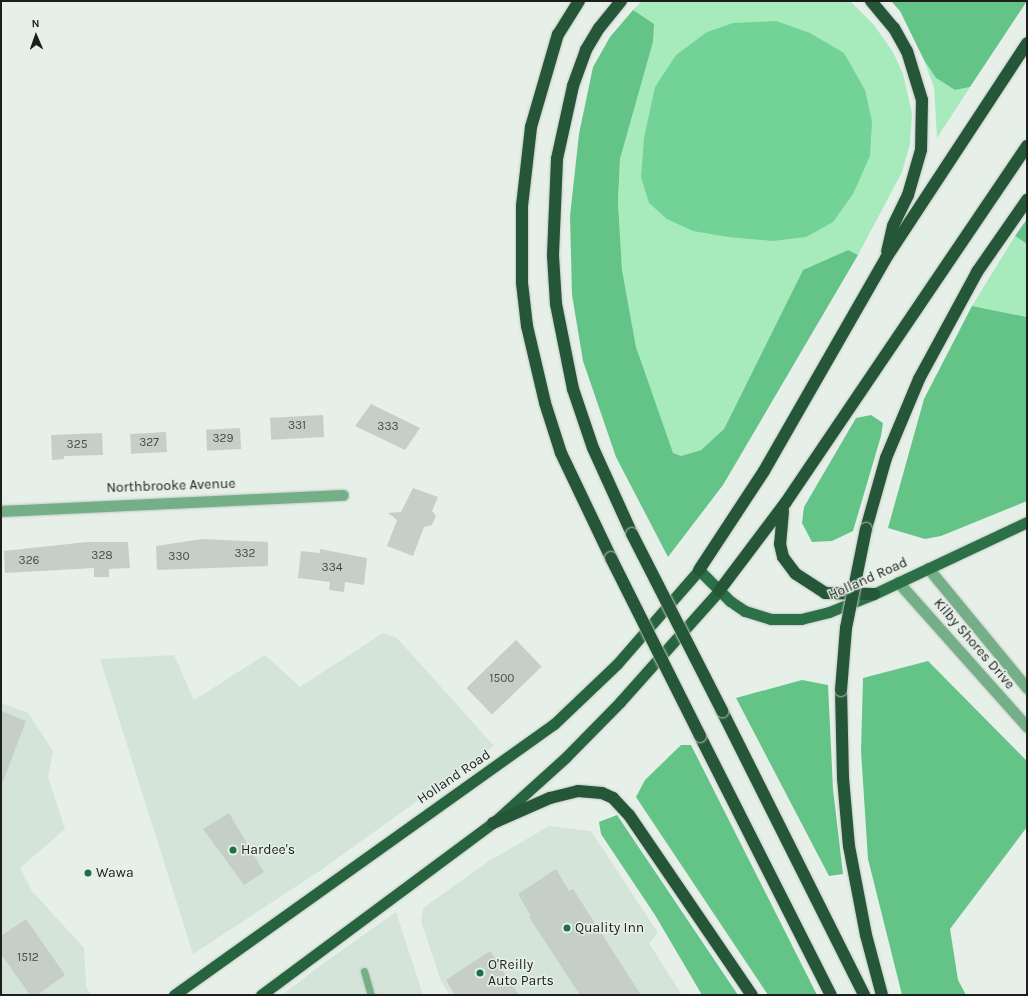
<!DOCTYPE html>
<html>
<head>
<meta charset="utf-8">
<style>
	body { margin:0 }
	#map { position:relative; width:1028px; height:996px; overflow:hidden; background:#e6efe8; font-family:Karla,sans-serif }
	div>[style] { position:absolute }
	.built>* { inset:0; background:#d4e4d9 }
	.green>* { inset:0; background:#a7ebbd }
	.forest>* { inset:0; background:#64c488 }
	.water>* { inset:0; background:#73d396 }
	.building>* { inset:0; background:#c6cec8; transform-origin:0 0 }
	.roads { filter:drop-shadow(0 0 1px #c2cac3) drop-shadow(0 0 1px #c2cac3) }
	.service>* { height:7px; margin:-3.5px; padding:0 3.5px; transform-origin:3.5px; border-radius:3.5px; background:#74af88 }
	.minor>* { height:11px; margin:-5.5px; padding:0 5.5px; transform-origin:5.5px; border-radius:5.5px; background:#74af88 }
	.tertiary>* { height:11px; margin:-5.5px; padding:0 5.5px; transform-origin:5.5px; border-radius:5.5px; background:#74af88 }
	.primary>* { height:11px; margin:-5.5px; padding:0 5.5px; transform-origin:5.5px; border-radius:5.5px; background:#2b7047 }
	.trunk>* { height:11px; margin:-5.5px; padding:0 5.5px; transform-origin:5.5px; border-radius:5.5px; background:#28633f }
	.motorway>* { height:12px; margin:-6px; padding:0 6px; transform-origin:6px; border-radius:6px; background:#245637 }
	.bridges { filter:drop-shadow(0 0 1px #c2cac3) drop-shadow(0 0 1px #c2cac3) }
	.motorway-bridge>* { height:12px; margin:-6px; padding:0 6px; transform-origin:6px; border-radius:6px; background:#245637 }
	.dots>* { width:11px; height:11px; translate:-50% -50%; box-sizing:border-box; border:2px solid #e6efe8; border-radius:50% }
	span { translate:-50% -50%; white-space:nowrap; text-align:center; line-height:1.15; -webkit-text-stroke:3px #e6efe8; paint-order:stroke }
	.number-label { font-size:12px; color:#464b47 }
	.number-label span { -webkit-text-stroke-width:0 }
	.street-label { font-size:14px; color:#1c1f1c }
	.poi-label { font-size:14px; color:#1c1f1c }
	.left { translate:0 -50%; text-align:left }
	.frame { position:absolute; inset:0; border:2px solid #1c1f1c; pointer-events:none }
	.north { position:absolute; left:16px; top:16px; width:40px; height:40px; -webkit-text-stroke:3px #e6efe8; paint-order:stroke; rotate:358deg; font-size:11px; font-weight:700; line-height:16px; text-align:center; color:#1c1f1c }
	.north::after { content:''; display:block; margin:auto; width:14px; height:18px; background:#1c1f1c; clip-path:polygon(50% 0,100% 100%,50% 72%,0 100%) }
</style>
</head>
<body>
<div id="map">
	<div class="built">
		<div style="clip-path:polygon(383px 633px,397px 638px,494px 746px,318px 872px,193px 954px,100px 659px,174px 655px,194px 700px,265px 655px,300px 687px)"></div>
		<div style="clip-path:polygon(1px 703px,28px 713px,53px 751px,48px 777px,65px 829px,20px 868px,32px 891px,84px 948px,86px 986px,91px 995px,1px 995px)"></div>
		<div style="clip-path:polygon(549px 826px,591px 831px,658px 933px,649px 943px,682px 995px,450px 995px,441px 981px,421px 921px,423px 908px,489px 861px)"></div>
		<div style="clip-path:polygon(396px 912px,423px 995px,282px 995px,324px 963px)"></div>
	</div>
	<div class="green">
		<div style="clip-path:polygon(642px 1px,850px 1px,874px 25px,893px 52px,903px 74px,912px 113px,910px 144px,902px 172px,858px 255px,848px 250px,803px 270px,724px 429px,701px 450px,681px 456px,672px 453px,652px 397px,636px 347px,622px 271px,618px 202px,620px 159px,653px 42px,633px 10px)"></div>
		<div style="clip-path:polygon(924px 60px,936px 78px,955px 90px,970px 87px,937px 138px,934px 87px)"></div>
		<div style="clip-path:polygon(1015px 236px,1027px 244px,1027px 317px,972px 306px)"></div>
	</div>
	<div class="forest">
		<div style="clip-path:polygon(891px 1px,1027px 1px,970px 87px,955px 90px,936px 78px,924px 60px,900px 11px)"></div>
		<div style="clip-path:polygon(633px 10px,654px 24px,653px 42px,620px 159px,618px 202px,622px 270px,636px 347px,673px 453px,681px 456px,701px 450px,724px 429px,803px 270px,848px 250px,858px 255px,723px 485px,668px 557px,616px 457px,583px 361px,572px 295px,570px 216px,579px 134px,593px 67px,610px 37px)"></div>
		<div style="clip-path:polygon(1027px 219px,1027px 244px,1015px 236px)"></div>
		<div style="clip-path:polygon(972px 306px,1027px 317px,1027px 501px,941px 536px,925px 539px,888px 528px,924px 399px)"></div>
		<div style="clip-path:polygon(871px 415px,883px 423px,881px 436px,853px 531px,832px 541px,812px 542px,802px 523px,804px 507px,856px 418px)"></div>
		<div style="clip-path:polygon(928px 661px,1027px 761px,1027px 827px,950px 929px,958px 980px,966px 995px,902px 995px,868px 859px,861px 751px,863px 678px)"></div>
		<div style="clip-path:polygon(802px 680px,828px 685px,833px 789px,843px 874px,829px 876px,736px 698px)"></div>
		<div style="clip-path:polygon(681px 745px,691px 745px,817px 995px,768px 995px,636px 797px,645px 780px)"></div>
		<div style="clip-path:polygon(617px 815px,738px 995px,702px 995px,655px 915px,601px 834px,599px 822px)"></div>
	</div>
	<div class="water">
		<div style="clip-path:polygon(776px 21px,810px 33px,844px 53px,865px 90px,872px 121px,870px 156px,853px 194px,833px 222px,806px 237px,773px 241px,728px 237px,693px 231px,667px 219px,649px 203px,641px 177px,644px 138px,655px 87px,676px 55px,707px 32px,733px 23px)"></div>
	</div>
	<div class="building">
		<div style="clip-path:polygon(371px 404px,420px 428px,405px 450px,355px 426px)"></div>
		<div style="left:323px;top:415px;width:22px;height:53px;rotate:87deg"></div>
		<div style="left:240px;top:428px;width:21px;height:34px;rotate:87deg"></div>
		<div style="left:166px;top:432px;width:20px;height:36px;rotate:87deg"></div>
		<div style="clip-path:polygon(102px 433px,103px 455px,64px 456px,64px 459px,52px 460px,51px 435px)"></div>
		<div style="clip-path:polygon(413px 488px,438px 497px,432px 511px,436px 516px,432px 525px,424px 527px,413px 556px,387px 546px,397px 520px,388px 513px,401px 512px)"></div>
		<div style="clip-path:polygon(202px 539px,268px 542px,268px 566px,157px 570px,156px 546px)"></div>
		<div style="clip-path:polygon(87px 542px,128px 542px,130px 568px,109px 569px,109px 577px,94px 577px,94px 568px,5px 573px,4px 551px)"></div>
		<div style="clip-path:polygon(320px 549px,367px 558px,364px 585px,345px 582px,344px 592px,329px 590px,330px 582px,298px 578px,301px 551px,320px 553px)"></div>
		<div style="left:516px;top:640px;width:37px;height:69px;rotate:46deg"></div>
		<div style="clip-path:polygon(1px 711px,26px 721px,2px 784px,1px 784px)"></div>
		<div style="clip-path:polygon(229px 813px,264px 872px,244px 885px,203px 829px)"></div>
		<div style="clip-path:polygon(556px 869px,569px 891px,573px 889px,641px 995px,580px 995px,529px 917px,531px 916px,518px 894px)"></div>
		<div style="clip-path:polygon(26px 919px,65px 975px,37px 995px,30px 995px,1px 954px,1px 936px)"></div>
		<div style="clip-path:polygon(490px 951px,519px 995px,455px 995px,446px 980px)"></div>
	</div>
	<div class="roads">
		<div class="service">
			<div style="left:364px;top:971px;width:25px;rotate:74deg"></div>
		</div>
		<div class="minor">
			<div style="left:1px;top:511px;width:342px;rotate:-2.7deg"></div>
		</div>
		<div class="tertiary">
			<div style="left:928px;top:568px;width:156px;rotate:50.5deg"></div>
			<div style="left:898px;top:582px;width:194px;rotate:48.3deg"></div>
		</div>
		<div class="primary">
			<div style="left:699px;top:570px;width:44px;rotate:45deg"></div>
			<div style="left:730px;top:601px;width:18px;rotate:34deg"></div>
			<div style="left:745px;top:611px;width:27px;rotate:17deg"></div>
			<div style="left:771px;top:619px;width:30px"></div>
			<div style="left:801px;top:619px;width:29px;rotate:-14deg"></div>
			<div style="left:829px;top:612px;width:48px;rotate:-21.8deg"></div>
			<div style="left:874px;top:594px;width:169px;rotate:-25.2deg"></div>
		</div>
		<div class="trunk">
			<div style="left:174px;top:995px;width:467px;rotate:-35.5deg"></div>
			<div style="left:554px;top:724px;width:87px;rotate:-43.6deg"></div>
			<div style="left:617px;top:664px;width:125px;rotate:-48.9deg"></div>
			<div style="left:261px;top:995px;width:289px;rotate:-36.6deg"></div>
			<div style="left:493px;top:823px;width:98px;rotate:-42.1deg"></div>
			<div style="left:566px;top:757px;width:77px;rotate:-45.5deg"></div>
			<div style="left:620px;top:702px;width:149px;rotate:-48.3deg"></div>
		</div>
		<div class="motorway">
			<div style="left:579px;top:1px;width:39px;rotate:122deg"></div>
			<div style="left:558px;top:34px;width:97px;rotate:106.2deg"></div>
			<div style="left:531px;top:127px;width:80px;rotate:96.5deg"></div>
			<div style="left:522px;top:206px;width:77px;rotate:90deg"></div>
			<div style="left:522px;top:283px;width:43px;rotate:83.4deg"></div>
			<div style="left:527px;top:326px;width:79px;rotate:76.8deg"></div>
			<div style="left:545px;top:403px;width:52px;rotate:72.3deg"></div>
			<div style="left:561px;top:453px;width:116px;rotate:64.5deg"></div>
			<div style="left:621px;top:1px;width:35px;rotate:129deg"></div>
			<div style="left:599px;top:28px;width:26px;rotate:121deg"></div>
			<div style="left:586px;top:50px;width:38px;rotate:110deg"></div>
			<div style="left:573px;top:86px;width:75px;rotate:102.4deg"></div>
			<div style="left:557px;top:159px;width:97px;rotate:92.4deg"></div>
			<div style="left:553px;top:256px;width:48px;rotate:86.4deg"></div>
			<div style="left:556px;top:304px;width:87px;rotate:78.7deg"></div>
			<div style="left:573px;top:389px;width:62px;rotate:71.3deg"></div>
			<div style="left:593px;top:448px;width:94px;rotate:65.6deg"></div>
			<div style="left:871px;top:1px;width:35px;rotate:50deg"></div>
			<div style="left:894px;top:28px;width:26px;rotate:61deg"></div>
			<div style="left:907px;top:51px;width:51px;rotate:73deg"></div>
			<div style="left:922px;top:100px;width:50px;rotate:91.1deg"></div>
			<div style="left:921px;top:150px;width:47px;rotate:106.1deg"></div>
			<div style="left:908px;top:195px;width:34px;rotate:116deg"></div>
			<div style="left:893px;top:226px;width:26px;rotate:103deg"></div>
			<div style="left:783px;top:511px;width:33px;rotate:95deg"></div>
			<div style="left:780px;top:544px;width:13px;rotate:77deg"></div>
			<div style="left:783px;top:557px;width:21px;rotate:53deg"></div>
			<div style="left:796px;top:574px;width:35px;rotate:33deg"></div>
			<div style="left:825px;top:593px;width:49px;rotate:1.2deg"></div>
			<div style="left:866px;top:529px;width:74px;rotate:-74.3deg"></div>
			<div style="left:886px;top:458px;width:86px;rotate:-67.3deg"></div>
			<div style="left:919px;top:379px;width:122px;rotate:-61.5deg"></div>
			<div style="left:977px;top:272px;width:88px;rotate:-55.2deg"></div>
			<div style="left:699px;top:570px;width:118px;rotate:-56.7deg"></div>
			<div style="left:764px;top:471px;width:245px;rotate:-60.2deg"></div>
			<div style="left:886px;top:258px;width:257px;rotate:-56.7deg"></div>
			<div style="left:719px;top:591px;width:111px;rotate:-53deg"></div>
			<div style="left:786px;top:502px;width:430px;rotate:-55.9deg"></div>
			<div style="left:841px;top:690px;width:88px;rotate:88.7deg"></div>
			<div style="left:843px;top:778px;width:68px;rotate:85deg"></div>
			<div style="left:849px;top:846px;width:91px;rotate:79.2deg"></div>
			<div style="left:866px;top:935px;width:62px;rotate:75.1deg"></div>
			<div style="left:722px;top:711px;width:318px;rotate:63.4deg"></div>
			<div style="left:700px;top:736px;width:290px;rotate:63.2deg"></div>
			<div style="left:493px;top:823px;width:62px;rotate:-23.7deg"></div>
			<div style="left:550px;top:798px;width:29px;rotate:-14deg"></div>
			<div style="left:578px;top:791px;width:24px;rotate:5deg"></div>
			<div style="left:602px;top:793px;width:12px;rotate:24deg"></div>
			<div style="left:613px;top:798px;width:23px;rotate:47deg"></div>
			<div style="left:629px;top:815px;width:218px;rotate:55.7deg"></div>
		</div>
	</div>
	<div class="bridges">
		<div class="motorway-bridge">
			<div style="left:632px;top:534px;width:199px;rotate:63deg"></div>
			<div style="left:611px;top:558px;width:199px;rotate:63.4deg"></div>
			<div style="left:841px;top:690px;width:62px;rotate:-85.4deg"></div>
			<div style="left:846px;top:628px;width:101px;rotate:-78.6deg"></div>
		</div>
	</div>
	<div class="dots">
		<div style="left:233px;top:850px;background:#1d7142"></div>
		<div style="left:88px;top:873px;background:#1d7142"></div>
		<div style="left:567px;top:928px;background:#1d7142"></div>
		<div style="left:480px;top:973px;background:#1d7142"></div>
	</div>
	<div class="number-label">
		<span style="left:297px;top:426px">331</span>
		<span style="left:388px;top:427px">333</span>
		<span style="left:223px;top:439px">329</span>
		<span style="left:149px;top:443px">327</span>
		<span style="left:77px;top:445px">325</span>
		<span style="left:245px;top:554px">332</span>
		<span style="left:102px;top:556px">328</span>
		<span style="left:179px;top:557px">330</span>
		<span style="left:29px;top:561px">326</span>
		<span style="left:332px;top:568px">334</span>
		<span style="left:502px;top:679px">1500</span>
		<span style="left:28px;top:958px">1512</span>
	</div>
	<div class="street-label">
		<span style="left:171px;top:486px;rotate:-2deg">Northbrooke Avenue</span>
		<span style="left:868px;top:579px;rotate:-24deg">Holland Road</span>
		<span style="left:974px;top:644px;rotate:49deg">Kilby Shores Drive</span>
		<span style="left:454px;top:777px;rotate:-34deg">Holland Road</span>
	</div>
	<div class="poi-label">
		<span class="left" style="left:241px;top:850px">Hardee's</span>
		<span class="left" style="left:96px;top:873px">Wawa</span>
		<span class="left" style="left:575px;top:928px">Quality Inn</span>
		<span class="left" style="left:488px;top:973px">O'Reilly<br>Auto Parts</span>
	</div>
	<div class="frame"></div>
	<div class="north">N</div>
</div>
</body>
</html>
